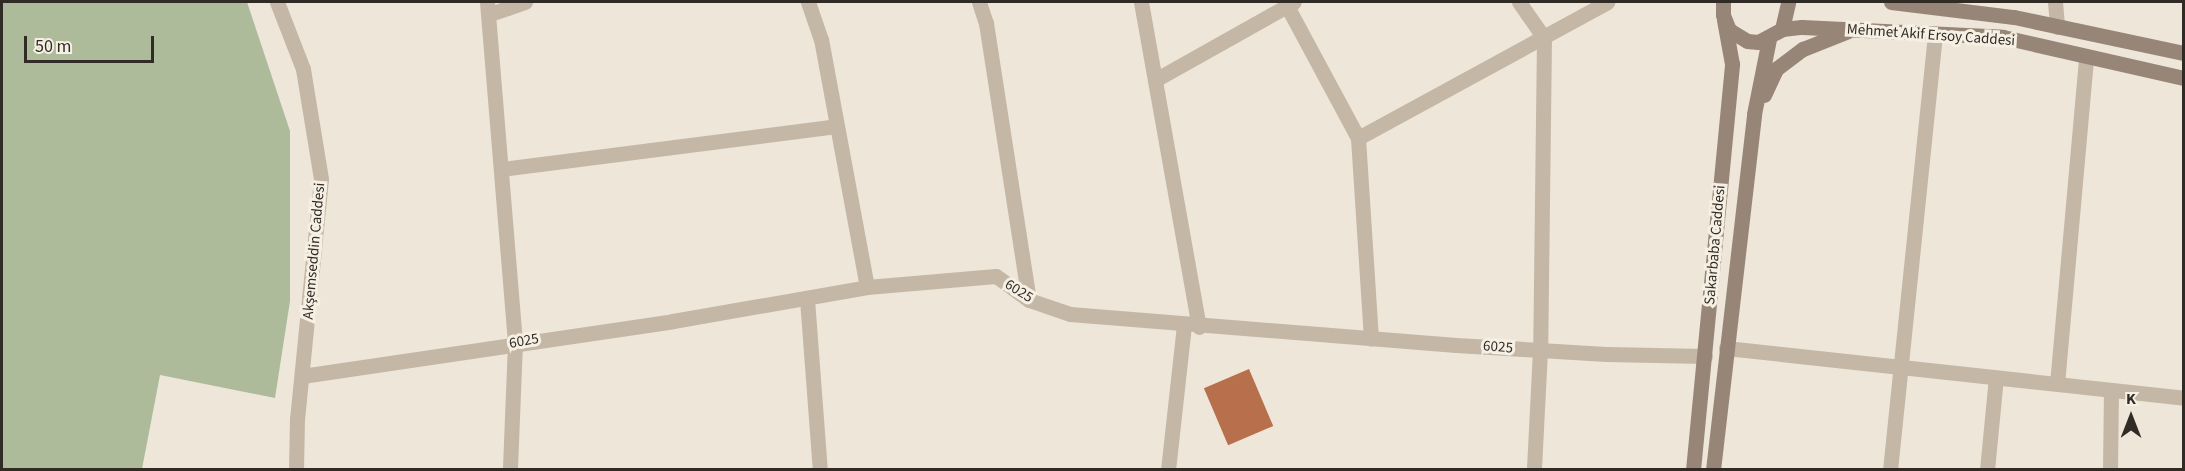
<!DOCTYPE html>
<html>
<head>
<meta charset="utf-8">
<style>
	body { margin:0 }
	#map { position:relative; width:2185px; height:471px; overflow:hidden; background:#eee6d9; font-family:"Source Sans 3",sans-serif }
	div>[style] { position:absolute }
	.green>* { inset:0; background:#adbb9b }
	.building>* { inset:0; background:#b8704c; transform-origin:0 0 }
	.minor>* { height:15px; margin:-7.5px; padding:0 7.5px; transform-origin:7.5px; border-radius:7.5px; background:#c4b7a6 }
	.tertiary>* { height:15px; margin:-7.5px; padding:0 7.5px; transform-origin:7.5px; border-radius:7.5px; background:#c4b7a6 }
	.secondary>* { height:15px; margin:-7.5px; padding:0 7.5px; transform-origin:7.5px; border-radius:7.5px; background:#978678 }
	span { translate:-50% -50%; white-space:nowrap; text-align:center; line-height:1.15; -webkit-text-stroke:6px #f6f0e4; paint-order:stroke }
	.street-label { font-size:15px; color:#312b26 }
	.frame { position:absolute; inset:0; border:3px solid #312b26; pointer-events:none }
	.north { position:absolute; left:2101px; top:387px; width:60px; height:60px; -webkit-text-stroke:4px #f6f0e4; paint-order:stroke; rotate:0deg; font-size:16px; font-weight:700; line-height:24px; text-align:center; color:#312b26 }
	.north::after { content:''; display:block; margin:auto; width:21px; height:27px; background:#312b26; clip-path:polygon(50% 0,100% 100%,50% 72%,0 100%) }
	.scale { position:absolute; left:24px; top:36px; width:130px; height:27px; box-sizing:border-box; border:3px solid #312b26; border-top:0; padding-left:8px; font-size:18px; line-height:21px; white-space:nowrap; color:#312b26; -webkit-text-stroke:4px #f6f0e4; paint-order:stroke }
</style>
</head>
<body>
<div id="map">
	<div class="green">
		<div style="clip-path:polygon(2px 2px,247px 2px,290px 131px,290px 301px,275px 398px,160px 375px,142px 469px,2px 469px)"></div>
	</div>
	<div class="building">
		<div style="left:1249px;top:369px;width:62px;height:49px;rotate:67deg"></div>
	</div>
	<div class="minor">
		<div style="left:487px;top:2px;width:342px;rotate:85.3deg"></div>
		<div style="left:515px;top:343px;width:127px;rotate:92.3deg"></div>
		<div style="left:808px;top:2px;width:39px;rotate:71deg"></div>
		<div style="left:821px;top:39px;width:252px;rotate:79.5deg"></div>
		<div style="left:979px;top:2px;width:22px;rotate:72deg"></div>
		<div style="left:986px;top:23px;width:280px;rotate:81.2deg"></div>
		<div style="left:1141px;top:2px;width:330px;rotate:79.9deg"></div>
		<div style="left:1519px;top:2px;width:44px;rotate:55.2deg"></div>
		<div style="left:1544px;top:38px;width:312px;rotate:90.7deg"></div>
		<div style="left:1540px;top:350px;width:120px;rotate:92.9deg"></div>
		<div style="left:2055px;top:2px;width:25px;rotate:85deg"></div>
		<div style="left:1287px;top:6px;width:150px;rotate:61.7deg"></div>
		<div style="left:1358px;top:138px;width:201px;rotate:86.3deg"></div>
		<div style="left:490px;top:14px;width:37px;rotate:-19deg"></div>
		<div style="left:1155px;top:80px;width:159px;rotate:-29.3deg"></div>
		<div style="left:1358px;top:138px;width:284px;rotate:-28.6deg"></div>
		<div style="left:502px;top:169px;width:337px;rotate:-7.3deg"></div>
		<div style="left:807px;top:299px;width:171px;rotate:85.7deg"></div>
		<div style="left:1726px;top:348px;width:461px;rotate:6.2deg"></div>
		<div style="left:302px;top:376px;width:375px;rotate:-8.4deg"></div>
		<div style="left:673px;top:321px;width:197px;rotate:-9.9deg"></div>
		<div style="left:867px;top:287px;width:129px;rotate:-4.9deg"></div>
		<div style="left:996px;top:276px;width:41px;rotate:36deg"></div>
		<div style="left:1029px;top:300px;width:43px;rotate:18.9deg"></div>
		<div style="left:1070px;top:314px;width:387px;rotate:4.6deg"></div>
		<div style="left:1456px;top:345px;width:150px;rotate:3.4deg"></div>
		<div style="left:1606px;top:354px;width:99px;rotate:1.2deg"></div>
		<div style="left:2057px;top:384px;width:329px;rotate:-84.9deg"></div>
		<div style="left:1168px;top:470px;width:145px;rotate:-83.7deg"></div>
		<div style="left:1890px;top:470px;width:438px;rotate:-84.1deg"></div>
		<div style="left:1987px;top:470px;width:93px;rotate:-84.5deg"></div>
		<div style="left:2110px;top:470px;width:80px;rotate:-89.3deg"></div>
	</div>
	<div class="tertiary">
		<div style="left:277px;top:2px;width:72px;rotate:68.8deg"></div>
		<div style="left:303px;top:69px;width:111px;rotate:80.7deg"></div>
		<div style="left:321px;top:179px;width:240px;rotate:95.7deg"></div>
		<div style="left:297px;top:418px;width:52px;rotate:91.1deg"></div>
	</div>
	<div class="secondary">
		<div style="left:1723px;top:2px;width:13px;rotate:90deg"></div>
		<div style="left:1723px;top:15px;width:16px;rotate:68deg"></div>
		<div style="left:1729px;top:30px;width:21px;rotate:31deg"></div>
		<div style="left:1747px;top:41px;width:11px;rotate:5deg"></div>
		<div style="left:1758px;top:42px;width:27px;rotate:-28deg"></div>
		<div style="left:1782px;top:29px;width:28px;rotate:-77deg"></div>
		<div style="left:1891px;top:2px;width:124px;rotate:7deg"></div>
		<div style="left:2014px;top:17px;width:174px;rotate:12deg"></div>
		<div style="left:1782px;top:29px;width:20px;rotate:-6deg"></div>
		<div style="left:1802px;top:27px;width:201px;rotate:2.8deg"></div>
		<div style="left:2003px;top:37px;width:186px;rotate:12.8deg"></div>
		<div style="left:1764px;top:95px;width:29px;rotate:-65deg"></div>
		<div style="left:1776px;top:69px;width:34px;rotate:-37deg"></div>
		<div style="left:1803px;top:49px;width:48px;rotate:-21.8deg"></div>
		<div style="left:1693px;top:470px;width:408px;rotate:-84.5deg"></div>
		<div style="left:1732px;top:64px;width:45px;rotate:-100.3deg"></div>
		<div style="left:1713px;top:470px;width:358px;rotate:-83.4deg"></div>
		<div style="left:1754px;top:114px;width:76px;rotate:-78.7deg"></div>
	</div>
	<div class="street-label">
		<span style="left:1931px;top:35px;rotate:4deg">Mehmet Akif Ersoy Caddesi</span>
		<span style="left:1715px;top:245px;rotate:-85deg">Sakarbaba Caddesi</span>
		<span style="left:314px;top:251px;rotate:-85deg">Akşemseddin Caddesi</span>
		<span style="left:1019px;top:291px;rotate:32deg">6025</span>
		<span style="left:524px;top:341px;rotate:-10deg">6025</span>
		<span style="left:1498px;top:347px;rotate:4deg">6025</span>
	</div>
	<div class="frame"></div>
	<div class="north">K</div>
	<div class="scale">50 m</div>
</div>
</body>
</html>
